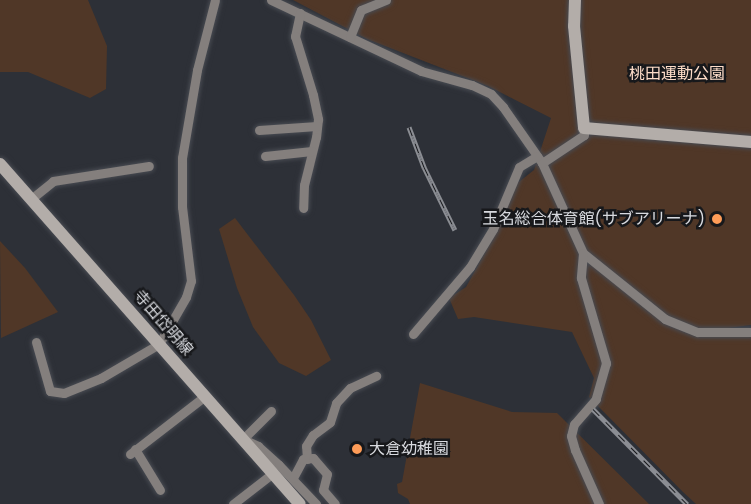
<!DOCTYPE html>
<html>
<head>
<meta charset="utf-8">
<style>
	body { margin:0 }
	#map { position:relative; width:751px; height:504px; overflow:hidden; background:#2d3037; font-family:Poppins,"Noto Sans JP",sans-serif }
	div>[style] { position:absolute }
	.green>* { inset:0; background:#503727 }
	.roads { filter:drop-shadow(0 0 2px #484b52) drop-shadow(0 0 2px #484b52) }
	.street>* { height:9px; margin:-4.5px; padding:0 4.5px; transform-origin:4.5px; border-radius:4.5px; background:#847f7d }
	.secondary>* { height:12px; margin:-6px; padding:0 6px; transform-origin:6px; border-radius:6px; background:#b3ada9 }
	.rail>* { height:5px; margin-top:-2.5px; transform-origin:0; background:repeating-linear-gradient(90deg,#17181b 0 9px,#8b8d93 0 18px); box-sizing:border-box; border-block:2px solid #8b8d93 }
	.dots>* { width:16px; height:16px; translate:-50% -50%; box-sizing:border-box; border:3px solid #17181b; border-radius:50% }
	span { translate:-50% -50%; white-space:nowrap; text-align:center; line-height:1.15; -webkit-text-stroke:5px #17181b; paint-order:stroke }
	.park-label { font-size:16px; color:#fddcc8 }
	.poi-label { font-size:16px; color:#d8dadf }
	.right { translate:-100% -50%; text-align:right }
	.left { translate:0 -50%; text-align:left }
	.street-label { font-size:16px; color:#d8dadf }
</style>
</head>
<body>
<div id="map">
	<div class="green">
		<div style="clip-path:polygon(0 0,88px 0,107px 46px,106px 89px,90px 98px,28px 72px,0 72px)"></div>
		<div style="clip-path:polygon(293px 0,751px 0,751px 325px,705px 331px,751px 332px,751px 504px,696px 504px,683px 492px,589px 397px,594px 378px,572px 332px,474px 317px,458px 319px,449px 298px,466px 287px,504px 218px,515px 185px,534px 170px,551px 118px,488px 86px,367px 39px)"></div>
		<div style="clip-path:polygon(235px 218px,294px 295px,311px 320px,331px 360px,306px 376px,279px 363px,253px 327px,237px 288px,219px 229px)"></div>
		<div style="clip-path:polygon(0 241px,25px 268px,58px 312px,1px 338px)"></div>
		<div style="clip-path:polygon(420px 383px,512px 412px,557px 413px,649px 504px,410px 504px,408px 499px,398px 493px,397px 484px,402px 482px)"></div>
	</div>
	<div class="roads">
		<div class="street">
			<div style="left:271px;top:0;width:166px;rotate:25.3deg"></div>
			<div style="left:421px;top:71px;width:53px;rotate:15.4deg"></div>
			<div style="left:472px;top:85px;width:21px;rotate:25deg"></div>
			<div style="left:491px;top:94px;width:18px;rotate:47deg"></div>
			<div style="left:503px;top:107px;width:68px;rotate:55.1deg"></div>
			<div style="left:542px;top:163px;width:99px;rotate:65.5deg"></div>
			<div style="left:583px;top:253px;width:105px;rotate:38.8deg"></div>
			<div style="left:665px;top:319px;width:35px;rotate:22deg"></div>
			<div style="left:698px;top:332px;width:53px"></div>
			<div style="left:300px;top:13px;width:24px;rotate:102deg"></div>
			<div style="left:295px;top:36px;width:62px;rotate:73deg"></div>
			<div style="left:313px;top:95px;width:25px;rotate:78deg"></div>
			<div style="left:318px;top:119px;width:18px;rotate:96deg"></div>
			<div style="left:316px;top:137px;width:49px;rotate:104deg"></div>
			<div style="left:304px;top:185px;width:23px;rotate:92deg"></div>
			<div style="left:350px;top:37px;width:29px;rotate:-68deg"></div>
			<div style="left:361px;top:10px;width:27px;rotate:-22deg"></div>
			<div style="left:259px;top:130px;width:58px;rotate:-3.9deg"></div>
			<div style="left:265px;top:156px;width:47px;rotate:-6.1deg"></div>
			<div style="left:542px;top:163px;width:50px;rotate:-33.7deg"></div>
			<div style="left:584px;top:135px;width:7px;rotate:-90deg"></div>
			<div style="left:31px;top:199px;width:28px;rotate:-39deg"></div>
			<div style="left:53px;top:181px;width:97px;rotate:-8.9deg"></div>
			<div style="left:583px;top:253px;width:25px;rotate:95deg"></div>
			<div style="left:581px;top:278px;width:89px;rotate:73.6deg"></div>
			<div style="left:606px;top:363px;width:37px;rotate:106deg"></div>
			<div style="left:596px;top:399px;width:33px;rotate:131deg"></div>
			<div style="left:574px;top:424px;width:12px;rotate:104deg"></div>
			<div style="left:571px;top:436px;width:15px;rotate:74deg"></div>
			<div style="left:575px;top:450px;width:59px;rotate:66deg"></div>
			<div style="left:413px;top:334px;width:88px;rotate:-49.6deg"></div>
			<div style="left:470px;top:267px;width:44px;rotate:-58.8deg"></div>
			<div style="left:493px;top:229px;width:67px;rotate:-67.2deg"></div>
			<div style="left:519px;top:167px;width:21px;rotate:-31deg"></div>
			<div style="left:36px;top:342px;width:51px;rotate:74.1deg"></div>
			<div style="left:50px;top:391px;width:14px;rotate:8deg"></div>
			<div style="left:64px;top:393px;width:40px;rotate:-22deg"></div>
			<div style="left:101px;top:378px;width:67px;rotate:-30.4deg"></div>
			<div style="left:159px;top:344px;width:54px;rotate:-60.1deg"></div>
			<div style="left:186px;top:297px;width:17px;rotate:-73deg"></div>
			<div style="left:191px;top:281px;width:75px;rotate:-96.9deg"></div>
			<div style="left:182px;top:207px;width:49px;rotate:-90deg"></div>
			<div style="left:182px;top:158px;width:89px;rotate:-80.3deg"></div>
			<div style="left:197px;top:70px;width:72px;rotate:-75.6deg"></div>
			<div style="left:271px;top:411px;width:40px;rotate:135deg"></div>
			<div style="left:243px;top:439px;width:17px;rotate:25deg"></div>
			<div style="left:258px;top:446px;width:28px;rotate:42deg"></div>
			<div style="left:279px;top:465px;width:54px;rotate:46.5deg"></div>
			<div style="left:135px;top:449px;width:48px;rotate:58.6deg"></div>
			<div style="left:130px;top:454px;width:95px;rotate:-37.7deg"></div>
			<div style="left:307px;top:459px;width:13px;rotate:-94deg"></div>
			<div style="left:306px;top:446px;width:13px;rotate:-58deg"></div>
			<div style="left:313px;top:435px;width:21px;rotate:-37deg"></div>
			<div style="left:330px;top:422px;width:20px;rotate:-72deg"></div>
			<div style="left:336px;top:403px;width:21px;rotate:-47deg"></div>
			<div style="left:350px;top:388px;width:29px;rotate:-25deg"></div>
			<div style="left:293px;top:478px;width:21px;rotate:-62deg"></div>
			<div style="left:303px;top:459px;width:10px;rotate:-6deg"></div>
			<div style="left:313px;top:458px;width:21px;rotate:49deg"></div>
			<div style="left:327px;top:474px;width:16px;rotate:104deg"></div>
			<div style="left:323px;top:490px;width:18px;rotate:49deg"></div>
			<div style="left:233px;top:504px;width:51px;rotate:-37.8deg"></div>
		</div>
		<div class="secondary">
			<div style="left:575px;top:0;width:26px;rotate:92deg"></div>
			<div style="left:574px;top:26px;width:102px;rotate:84.4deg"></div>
			<div style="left:584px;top:128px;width:168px;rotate:4.8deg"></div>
			<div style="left:0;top:164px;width:453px;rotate:48.6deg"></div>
		</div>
	</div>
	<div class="rail">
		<div style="left:409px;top:127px;width:43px;rotate:69.4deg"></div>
		<div style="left:424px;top:167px;width:70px;rotate:63.8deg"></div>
		<div style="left:593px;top:409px;width:134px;rotate:45.3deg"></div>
	</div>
	<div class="dots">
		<div style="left:717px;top:219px;background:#fe9c58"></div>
		<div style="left:357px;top:449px;background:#fe9c58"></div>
	</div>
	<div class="park-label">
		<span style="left:677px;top:74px">桃田運動公園</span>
	</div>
	<div class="poi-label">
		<span class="right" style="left:705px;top:219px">玉名総合体育館(サブアリーナ)</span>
		<span class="left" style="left:369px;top:449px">大倉幼稚園</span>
	</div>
	<div class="street-label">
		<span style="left:163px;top:323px;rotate:49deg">寺田岱明線</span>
	</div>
</div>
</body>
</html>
